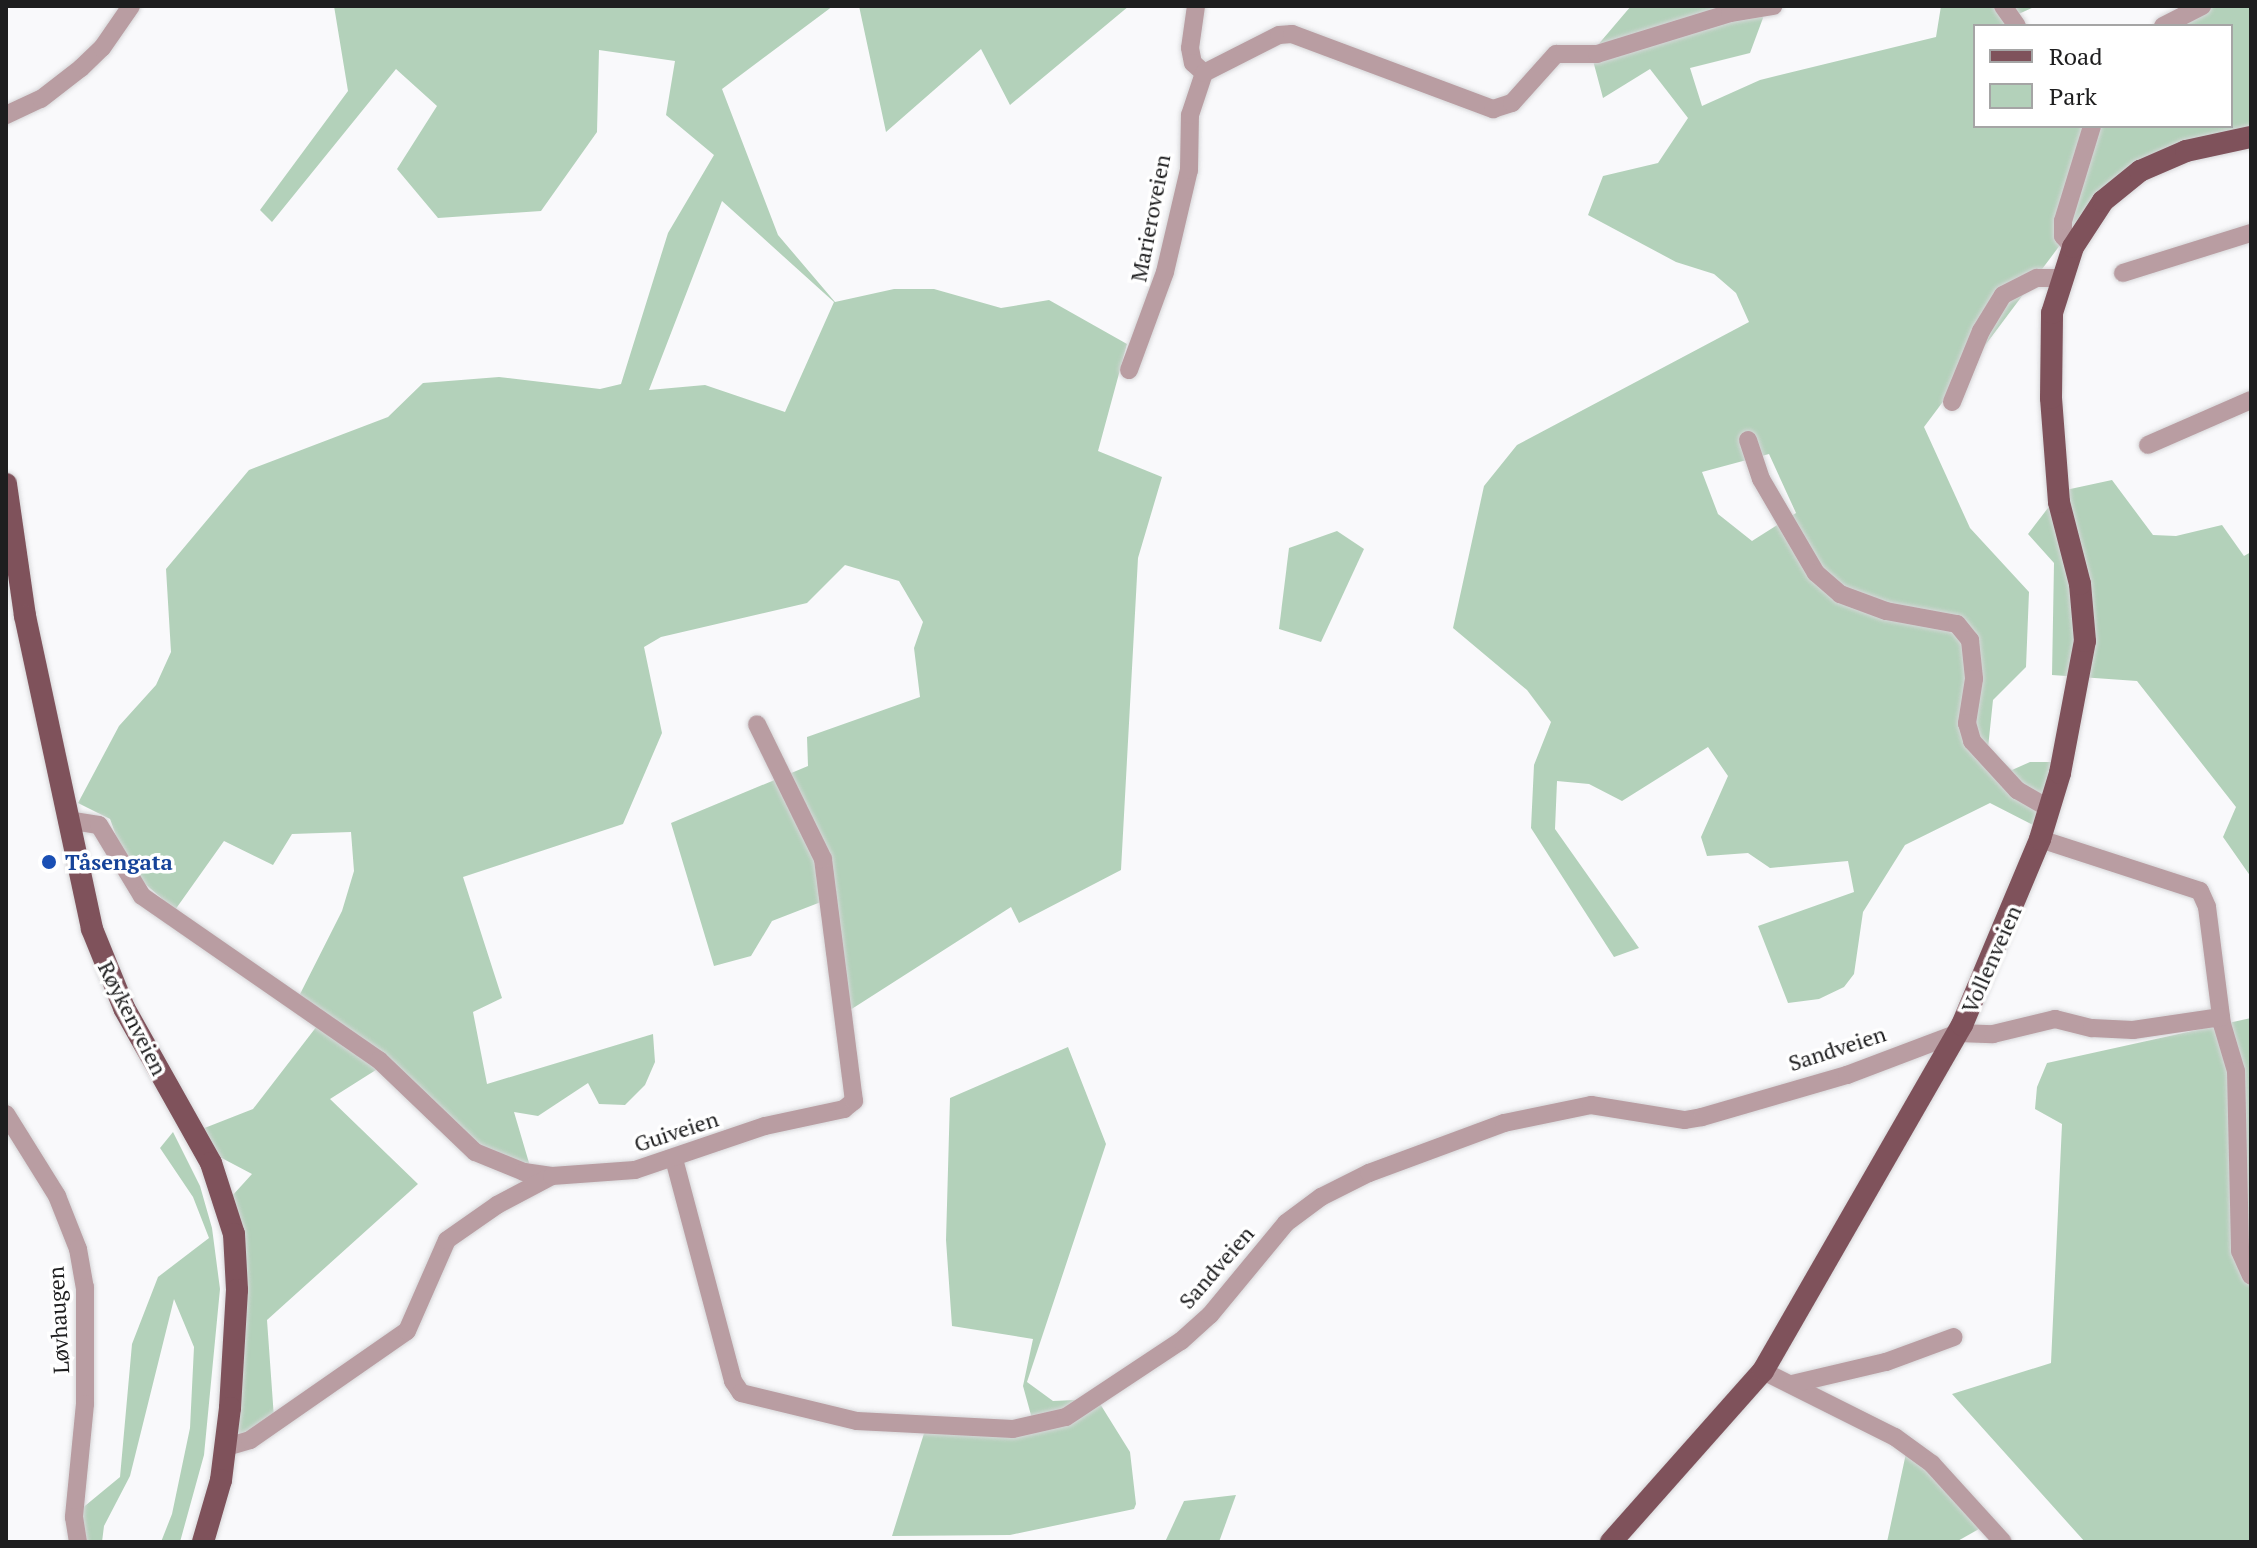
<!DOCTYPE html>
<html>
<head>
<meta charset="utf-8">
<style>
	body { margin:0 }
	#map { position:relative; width:2257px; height:1548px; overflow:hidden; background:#f9f9fb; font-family:"PT Serif",serif }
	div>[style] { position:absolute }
	.green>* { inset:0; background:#b3d1ba }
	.roads { filter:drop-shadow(0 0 2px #d6d6d8) drop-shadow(0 0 2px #d6d6d8) }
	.minor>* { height:18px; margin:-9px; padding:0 9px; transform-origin:9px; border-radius:9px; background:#b99da2 }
	.major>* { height:22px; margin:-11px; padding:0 11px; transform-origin:11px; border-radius:11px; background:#7f525b }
	.dots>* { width:22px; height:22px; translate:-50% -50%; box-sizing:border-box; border:4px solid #fff; border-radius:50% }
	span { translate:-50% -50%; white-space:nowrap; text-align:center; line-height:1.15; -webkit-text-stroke:7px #fff; paint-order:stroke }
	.street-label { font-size:22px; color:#1e1e1f }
	.transit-label { font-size:22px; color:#164399; font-weight:700 }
	.left { translate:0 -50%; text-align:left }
	.frame { position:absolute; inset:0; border:8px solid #1e1e1f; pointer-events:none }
	.legend { position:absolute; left:1973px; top:24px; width:260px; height:104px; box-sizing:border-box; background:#fff; border:2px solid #a5a5a5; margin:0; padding:10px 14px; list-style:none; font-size:24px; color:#1e1e1f }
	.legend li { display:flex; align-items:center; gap:16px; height:40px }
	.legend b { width:40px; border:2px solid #a5a5a5 }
</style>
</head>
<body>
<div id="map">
	<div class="green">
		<div style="clip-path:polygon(evenodd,334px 6px,833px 6px,722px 89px,778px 235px,835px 302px,894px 289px,934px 289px,1001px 308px,1049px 300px,1127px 344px,1098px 451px,1162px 477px,1138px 558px,1121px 870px,1019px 923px,1011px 907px,847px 1012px,826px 900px,772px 921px,751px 956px,714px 966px,671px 823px,808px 766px,807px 737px,920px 697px,914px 648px,923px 622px,899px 581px,845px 565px,807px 603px,661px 637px,644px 647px,662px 733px,623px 824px,463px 877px,502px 998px,473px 1012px,487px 1084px,653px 1034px,655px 1062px,645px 1085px,625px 1105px,599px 1104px,588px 1083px,538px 1116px,514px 1112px,532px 1173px,473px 1150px,409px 1087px,294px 1006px,342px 911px,354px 871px,351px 832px,292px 834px,273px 865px,224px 841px,175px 910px,128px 869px,110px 819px,78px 803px,119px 726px,156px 685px,171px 652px,166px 569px,249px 470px,388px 417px,423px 383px,499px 377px,600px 389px,621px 384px,668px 233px,714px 155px,666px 115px,675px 61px,599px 50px,597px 132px,541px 211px,438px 218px,397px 169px,437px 106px,396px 69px,272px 222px,260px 210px,348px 91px,334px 6px,722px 201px,834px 302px,785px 412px,705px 385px,649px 390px,722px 201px)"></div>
		<div style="clip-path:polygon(859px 6px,1129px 6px,1010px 105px,981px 49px,886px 132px)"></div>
		<div style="clip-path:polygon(evenodd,1631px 6px,1760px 6px,1763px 18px,1750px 53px,1690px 68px,1702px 106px,1760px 80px,1936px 37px,1941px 6px,2036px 6px,2012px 17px,2020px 26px,1975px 26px,1975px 126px,2231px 126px,2231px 26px,2150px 26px,2193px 6px,2251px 6px,2251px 132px,2093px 201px,1924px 427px,1970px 528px,2029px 592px,2026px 667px,1993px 700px,1988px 748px,2012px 770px,2030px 762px,2056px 762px,2035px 826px,1990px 803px,1905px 845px,1863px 912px,1854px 974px,1844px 987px,1819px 999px,1788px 1003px,1758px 926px,1854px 892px,1848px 861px,1770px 868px,1748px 853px,1707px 856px,1701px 837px,1728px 776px,1708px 747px,1622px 801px,1589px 784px,1557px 781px,1555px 829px,1639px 948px,1614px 957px,1531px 828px,1534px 765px,1551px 722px,1527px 690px,1453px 628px,1484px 486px,1517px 445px,1749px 322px,1736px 293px,1714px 274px,1676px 262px,1588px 215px,1603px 176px,1658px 163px,1688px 118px,1650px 69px,1603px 98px,1591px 53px,1631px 6px,1769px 454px,1796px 513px,1752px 541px,1718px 514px,1702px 472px,1769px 454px)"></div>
		<div style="clip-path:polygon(2112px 480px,2153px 535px,2176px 536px,2222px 525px,2244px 556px,2251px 552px,2251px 877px,2223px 837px,2236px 807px,2137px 681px,2052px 675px,2054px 563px,2028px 534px,2061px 491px)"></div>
		<div style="clip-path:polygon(1337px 531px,1364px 549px,1321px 642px,1279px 629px,1289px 548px)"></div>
		<div style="clip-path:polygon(2251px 1018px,2251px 1542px,2085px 1542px,1952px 1394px,2051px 1363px,2062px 1124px,2035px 1109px,2037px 1087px,2047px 1063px)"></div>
		<div style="clip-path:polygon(317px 1026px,379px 1068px,330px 1099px,418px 1184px,267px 1320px,274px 1418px,235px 1442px,232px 1196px,252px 1174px,216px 1155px,202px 1129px,253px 1109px)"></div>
		<div style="clip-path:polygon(1068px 1047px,1106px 1144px,1027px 1382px,1053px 1401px,1097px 1399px,1130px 1452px,1136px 1504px,1134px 1509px,1010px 1535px,892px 1536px,926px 1427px,1034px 1426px,1023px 1386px,1033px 1339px,952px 1326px,946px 1240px,950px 1098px)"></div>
		<div style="clip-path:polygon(173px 1132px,200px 1186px,212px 1228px,220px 1289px,204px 1455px,180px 1542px,161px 1542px,172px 1514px,190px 1428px,194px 1347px,174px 1299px,130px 1476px,104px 1526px,102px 1542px,83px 1542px,80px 1510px,120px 1477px,132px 1344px,158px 1277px,209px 1238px,193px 1197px,160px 1148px)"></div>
		<div style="clip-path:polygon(1908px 1444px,1986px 1525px,1956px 1542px,1887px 1542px)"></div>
		<div style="clip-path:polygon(1236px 1495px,1219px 1542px,1165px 1542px,1184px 1501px)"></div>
	</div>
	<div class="roads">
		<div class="minor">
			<div style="left:1196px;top:6px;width:42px;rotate:98.1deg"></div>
			<div style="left:1190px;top:48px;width:15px;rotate:79deg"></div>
			<div style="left:1193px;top:63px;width:15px;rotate:42deg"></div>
			<div style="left:2003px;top:6px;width:24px;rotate:55deg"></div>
			<div style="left:2163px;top:26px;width:44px;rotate:-27.1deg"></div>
			<div style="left:6px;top:115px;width:38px;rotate:-25deg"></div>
			<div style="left:41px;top:99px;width:51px;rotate:-37.8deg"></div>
			<div style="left:81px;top:68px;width:29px;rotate:-44deg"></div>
			<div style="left:102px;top:48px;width:51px;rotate:-55.4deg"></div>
			<div style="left:2073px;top:247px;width:15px;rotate:-132deg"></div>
			<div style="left:2063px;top:236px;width:15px;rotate:-90deg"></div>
			<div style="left:2063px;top:221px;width:99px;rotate:-73deg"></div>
			<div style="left:2123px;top:273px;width:134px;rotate:-17.4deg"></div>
			<div style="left:1129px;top:370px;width:104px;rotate:-69.8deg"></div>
			<div style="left:1165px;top:272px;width:105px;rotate:-76.8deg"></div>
			<div style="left:1189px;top:170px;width:55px;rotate:-89deg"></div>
			<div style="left:1190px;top:115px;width:44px;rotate:-71.6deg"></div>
			<div style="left:1204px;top:73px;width:84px;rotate:-26.9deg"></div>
			<div style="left:1279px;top:35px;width:13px;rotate:-4deg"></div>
			<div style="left:1292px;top:34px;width:215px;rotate:20.5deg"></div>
			<div style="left:1493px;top:109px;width:20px;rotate:-18deg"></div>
			<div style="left:1512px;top:103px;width:66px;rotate:-48.1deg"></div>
			<div style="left:1556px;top:54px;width:41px"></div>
			<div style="left:1597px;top:54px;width:139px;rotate:-17.1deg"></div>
			<div style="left:1730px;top:13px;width:44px;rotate:-9.2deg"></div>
			<div style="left:1952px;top:402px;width:77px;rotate:-67.8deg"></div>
			<div style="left:1981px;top:331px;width:42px;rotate:-58.6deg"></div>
			<div style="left:2003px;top:295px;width:38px;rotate:-27deg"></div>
			<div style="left:2037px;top:278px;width:24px"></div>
			<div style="left:1748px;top:440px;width:41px;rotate:71.6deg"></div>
			<div style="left:1761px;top:479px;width:109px;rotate:59.7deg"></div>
			<div style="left:1816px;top:573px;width:32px;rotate:41deg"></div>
			<div style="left:1840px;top:594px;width:49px;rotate:20.3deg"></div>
			<div style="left:1886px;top:611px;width:72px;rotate:10.4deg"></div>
			<div style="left:1957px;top:624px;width:21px;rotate:51deg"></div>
			<div style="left:1970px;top:640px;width:39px;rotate:84deg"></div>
			<div style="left:1974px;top:679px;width:45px;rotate:99deg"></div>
			<div style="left:1967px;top:723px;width:19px;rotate:74deg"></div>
			<div style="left:1972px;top:741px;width:67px;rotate:47.4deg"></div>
			<div style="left:2017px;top:790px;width:38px;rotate:30deg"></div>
			<div style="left:2148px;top:445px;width:112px;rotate:-23.6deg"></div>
			<div style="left:67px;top:820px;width:32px;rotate:9deg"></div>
			<div style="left:99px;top:825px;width:83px;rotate:58.8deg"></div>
			<div style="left:142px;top:896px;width:288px;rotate:34.7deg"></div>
			<div style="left:379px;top:1060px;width:133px;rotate:43.8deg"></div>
			<div style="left:475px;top:1152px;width:53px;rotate:22.2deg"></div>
			<div style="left:524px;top:1172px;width:28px;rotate:8deg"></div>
			<div style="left:2040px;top:839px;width:168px;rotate:18deg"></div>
			<div style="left:2200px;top:891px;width:17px;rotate:66deg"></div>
			<div style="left:2207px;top:907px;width:118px;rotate:82.7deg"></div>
			<div style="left:2222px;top:1024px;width:49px;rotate:73.4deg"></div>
			<div style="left:2236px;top:1071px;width:180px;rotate:88.7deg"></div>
			<div style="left:2240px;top:1251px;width:27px;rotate:66deg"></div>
			<div style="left:6px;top:1114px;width:97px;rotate:58.1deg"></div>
			<div style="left:57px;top:1196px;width:57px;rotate:68.4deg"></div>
			<div style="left:78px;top:1249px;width:39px;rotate:80deg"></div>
			<div style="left:85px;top:1287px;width:117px;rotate:90deg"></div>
			<div style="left:85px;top:1404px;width:114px;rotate:95.6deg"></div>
			<div style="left:74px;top:1517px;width:25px;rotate:81deg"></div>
			<div style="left:674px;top:1159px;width:230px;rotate:75.1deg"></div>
			<div style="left:733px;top:1381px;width:14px;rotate:56deg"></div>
			<div style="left:741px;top:1393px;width:119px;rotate:13.6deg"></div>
			<div style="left:857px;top:1421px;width:156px;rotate:2.9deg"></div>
			<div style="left:1013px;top:1429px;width:54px;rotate:-12.8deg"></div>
			<div style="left:1066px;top:1417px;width:138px;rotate:-33.5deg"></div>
			<div style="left:1181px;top:1341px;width:39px;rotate:-42deg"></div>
			<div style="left:1210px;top:1315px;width:119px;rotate:-50.4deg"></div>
			<div style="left:1286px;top:1223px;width:44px;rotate:-36.6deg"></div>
			<div style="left:1321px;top:1197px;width:54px;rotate:-26.6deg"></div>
			<div style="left:1369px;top:1173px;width:144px;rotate:-20.3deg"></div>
			<div style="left:1504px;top:1123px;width:89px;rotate:-11.7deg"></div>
			<div style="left:1591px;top:1105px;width:95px;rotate:9.1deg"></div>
			<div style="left:1685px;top:1120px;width:17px;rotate:-10deg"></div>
			<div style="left:1702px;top:1117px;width:151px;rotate:-16.2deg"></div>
			<div style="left:1847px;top:1075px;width:119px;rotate:-20.7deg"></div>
			<div style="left:1958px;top:1033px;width:35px;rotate:2deg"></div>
			<div style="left:1993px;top:1034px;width:64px;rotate:-13.6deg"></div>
			<div style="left:2055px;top:1019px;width:38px;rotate:14deg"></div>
			<div style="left:2092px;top:1028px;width:41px;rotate:2.8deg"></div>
			<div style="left:2133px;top:1030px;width:89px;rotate:-8.4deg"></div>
			<div style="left:1763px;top:1371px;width:148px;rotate:26.6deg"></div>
			<div style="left:1895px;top:1437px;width:46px;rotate:36.1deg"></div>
			<div style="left:1932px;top:1464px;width:105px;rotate:47.7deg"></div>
			<div style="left:1792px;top:1384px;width:97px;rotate:-13.2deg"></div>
			<div style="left:1886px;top:1362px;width:72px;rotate:-20.2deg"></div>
			<div style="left:226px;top:1447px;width:25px;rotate:-16deg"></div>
			<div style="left:250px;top:1440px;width:191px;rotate:-34.8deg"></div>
			<div style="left:407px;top:1331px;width:99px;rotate:-66.3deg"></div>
			<div style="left:447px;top:1240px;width:61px;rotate:-35deg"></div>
			<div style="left:497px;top:1205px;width:62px;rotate:-27.8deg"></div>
			<div style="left:552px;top:1176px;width:83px;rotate:-4.1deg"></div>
			<div style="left:635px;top:1170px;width:137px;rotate:-18.7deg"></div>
			<div style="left:765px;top:1126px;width:81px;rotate:-12.1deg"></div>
			<div style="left:844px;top:1109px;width:13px;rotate:-39deg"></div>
			<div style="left:854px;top:1101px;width:244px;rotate:-97.3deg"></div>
			<div style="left:823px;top:859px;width:150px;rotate:-116.1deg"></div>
		</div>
		<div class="major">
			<div style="left:6px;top:484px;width:133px;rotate:81.8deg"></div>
			<div style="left:25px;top:616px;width:320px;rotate:77.9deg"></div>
			<div style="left:92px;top:929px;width:85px;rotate:67.9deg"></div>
			<div style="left:124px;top:1008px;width:178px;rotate:60.7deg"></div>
			<div style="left:211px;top:1163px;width:75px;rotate:72.1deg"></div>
			<div style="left:234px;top:1234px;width:56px;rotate:86.9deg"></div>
			<div style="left:237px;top:1290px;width:118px;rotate:93.4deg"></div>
			<div style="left:230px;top:1408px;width:73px;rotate:97.1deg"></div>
			<div style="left:221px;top:1480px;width:65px;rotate:106.2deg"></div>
			<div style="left:1611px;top:1542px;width:229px;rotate:-48.4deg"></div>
			<div style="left:1763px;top:1371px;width:399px;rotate:-60.1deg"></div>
			<div style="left:1962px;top:1025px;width:202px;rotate:-67.2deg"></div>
			<div style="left:2040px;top:839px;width:69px;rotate:-73.1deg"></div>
			<div style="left:2060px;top:773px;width:134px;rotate:-79.3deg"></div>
			<div style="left:2085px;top:641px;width:57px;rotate:-95deg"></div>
			<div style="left:2080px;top:584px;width:85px;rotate:-104.4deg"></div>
			<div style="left:2059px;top:502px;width:104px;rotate:-94.4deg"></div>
			<div style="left:2051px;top:398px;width:85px;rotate:-89.3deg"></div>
			<div style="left:2052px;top:313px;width:69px;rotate:-72.3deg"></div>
			<div style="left:2073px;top:247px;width:55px;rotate:-56.9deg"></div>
			<div style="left:2103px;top:201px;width:48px;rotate:-39deg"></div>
			<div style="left:2140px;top:171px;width:50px;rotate:-23.5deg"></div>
			<div style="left:2186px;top:151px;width:66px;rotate:-12.2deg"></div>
		</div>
	</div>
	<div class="dots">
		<div style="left:49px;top:862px;background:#1a4fb4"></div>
	</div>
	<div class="street-label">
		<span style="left:1150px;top:218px;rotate:-79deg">Marieroveien</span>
		<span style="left:1991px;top:959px;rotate:-66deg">Vollenveien</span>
		<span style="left:133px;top:1018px;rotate:63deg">Røykenveien</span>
		<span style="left:1837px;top:1048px;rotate:-18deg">Sandveien</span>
		<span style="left:676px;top:1131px;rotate:-18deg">Guiveien</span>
		<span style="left:1216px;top:1267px;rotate:-49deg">Sandveien</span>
		<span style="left:58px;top:1320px;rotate:-93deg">Løvhaugen</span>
	</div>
	<div class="transit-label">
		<span class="left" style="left:65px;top:862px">Tåsengata</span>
	</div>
	<div class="frame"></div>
	<ul class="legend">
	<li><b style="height:10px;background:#7f525b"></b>Road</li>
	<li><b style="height:22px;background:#b3d1ba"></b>Park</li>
	</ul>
</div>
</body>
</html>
